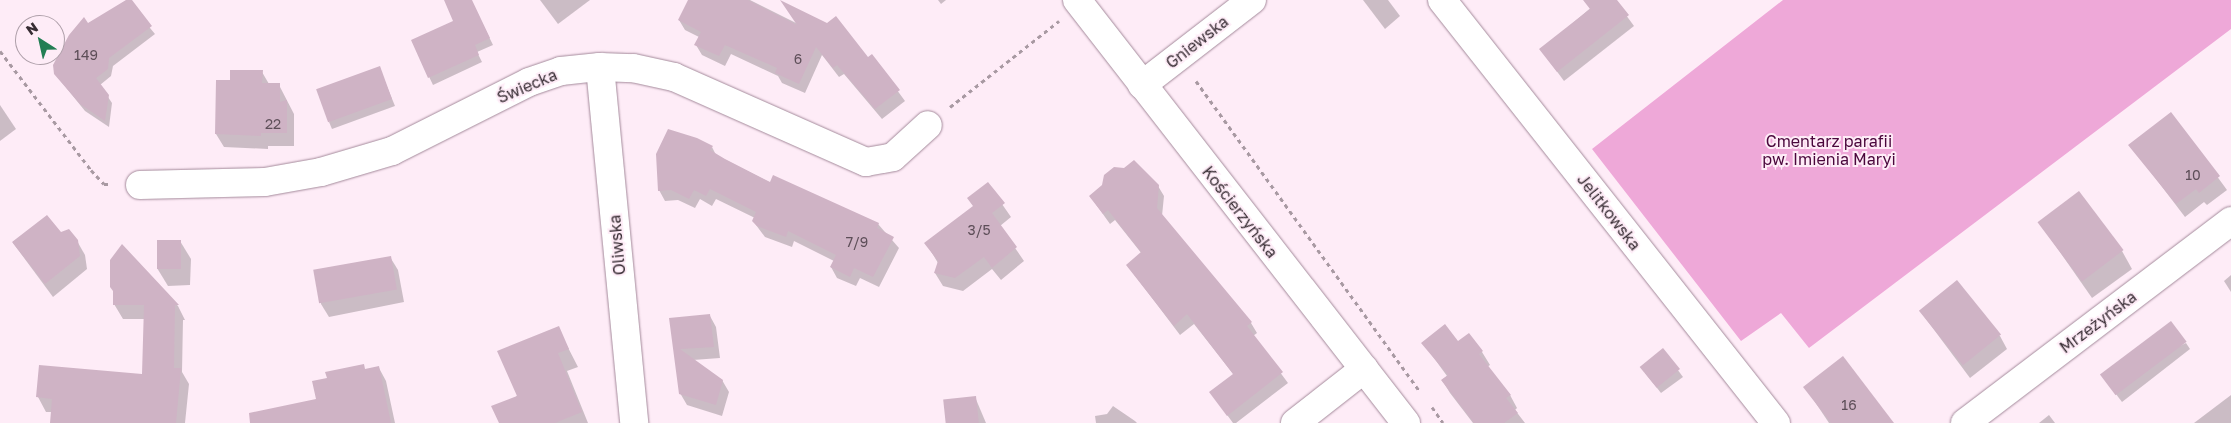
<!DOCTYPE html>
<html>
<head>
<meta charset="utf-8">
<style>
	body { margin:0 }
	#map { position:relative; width:2231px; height:423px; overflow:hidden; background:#feecf7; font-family:"Golos Text",sans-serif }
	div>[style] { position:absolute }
	.green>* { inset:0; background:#eea8d8 }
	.shadow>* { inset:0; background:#0003 }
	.building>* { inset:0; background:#cfb3c5; transform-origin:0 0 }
	.path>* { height:3px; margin-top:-1.5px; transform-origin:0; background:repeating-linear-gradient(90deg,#a899a2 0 4px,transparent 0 8px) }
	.roads { filter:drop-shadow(0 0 1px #a48a9b) drop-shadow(0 0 1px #a48a9b) }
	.street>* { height:28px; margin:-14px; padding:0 14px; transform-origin:14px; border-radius:14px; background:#fff }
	span { translate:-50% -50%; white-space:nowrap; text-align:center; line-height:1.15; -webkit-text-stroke:4px #feecf7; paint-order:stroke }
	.number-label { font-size:14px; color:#5d4e58 }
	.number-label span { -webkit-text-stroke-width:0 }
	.street-label { font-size:16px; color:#372c33 }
	.park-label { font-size:16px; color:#4a073c }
	.north { position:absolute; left:15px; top:15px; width:50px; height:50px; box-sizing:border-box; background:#feecf7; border:1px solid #ae9fa9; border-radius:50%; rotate:325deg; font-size:14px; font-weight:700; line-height:20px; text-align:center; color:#372c33 }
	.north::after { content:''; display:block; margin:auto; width:18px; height:22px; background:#237e54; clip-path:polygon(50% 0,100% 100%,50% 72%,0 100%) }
</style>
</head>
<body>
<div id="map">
	<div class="green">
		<div style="clip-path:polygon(1783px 0,2231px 0,2231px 29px,1809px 348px,1781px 313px,1741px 341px,1592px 149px)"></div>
	</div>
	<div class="shadow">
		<div style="clip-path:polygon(127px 0,155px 34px,113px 66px,111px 76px,100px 85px,112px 103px,109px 127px,85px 111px,55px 74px,88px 25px)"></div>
		<div style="clip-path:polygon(458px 0,471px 0,493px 45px,477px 52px,482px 62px,433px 85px,412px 41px,455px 21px)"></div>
		<div style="clip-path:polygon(540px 0,590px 0,558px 24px)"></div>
		<div style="clip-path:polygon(689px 0,750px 0,868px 59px,872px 56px,905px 101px,882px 119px,844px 74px,839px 77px,822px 55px,805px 93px,782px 83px,778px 76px,731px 54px,725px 66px,702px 55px,696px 45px,699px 37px,685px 30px,679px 20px)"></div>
		<div style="clip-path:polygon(938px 0,946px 0,941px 4px)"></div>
		<div style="clip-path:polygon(1363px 0,1388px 0,1400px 16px,1385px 29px)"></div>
		<div style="clip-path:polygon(1600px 0,1615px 0,1634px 26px,1564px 81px,1541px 50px)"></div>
		<div style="clip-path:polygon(379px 67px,395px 106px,332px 129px,329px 122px)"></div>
		<div style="clip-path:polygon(262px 72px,269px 84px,279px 85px,294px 114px,294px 146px,268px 146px,268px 149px,224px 147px,216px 134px,231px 81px)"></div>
		<div style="clip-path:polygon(0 105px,16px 129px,0 141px)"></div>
		<div style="clip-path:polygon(2171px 113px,2227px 190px,2207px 205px,2204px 202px,2185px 217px,2130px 145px)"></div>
		<div style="clip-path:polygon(712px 147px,716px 155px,771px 183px,878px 224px,899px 248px,879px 287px,860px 278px,856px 286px,837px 278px,831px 267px,834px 261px,794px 241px,792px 247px,765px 237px,753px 221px,755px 218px,716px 199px,712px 206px,700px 199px,695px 208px,678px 200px,665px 201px,659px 190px)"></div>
		<div style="clip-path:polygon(988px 184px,1011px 217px,1000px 226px,1024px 261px,1001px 280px,992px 269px,963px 291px,943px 286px,935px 273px,938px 263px,926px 243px,974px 207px,968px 198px)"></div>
		<div style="clip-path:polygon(1158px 186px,1164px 196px,1162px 216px,1251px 323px,1257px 333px,1253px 336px,1288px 383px,1236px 423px,1233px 423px,1211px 393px,1234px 375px,1194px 324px,1180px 335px,1127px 265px,1142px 254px,1115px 220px,1110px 224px,1090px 196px)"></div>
		<div style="clip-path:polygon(2039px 222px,2122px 251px,2132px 269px,2092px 298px)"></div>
		<div style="clip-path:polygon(60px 234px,77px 241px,85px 255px,87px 269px,53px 297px,13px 243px)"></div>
		<div style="clip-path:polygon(180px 241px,191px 259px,190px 285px,168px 286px,157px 268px)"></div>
		<div style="clip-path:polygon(122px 246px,178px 306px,185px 320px,183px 320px,182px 372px,189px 384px,185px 423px,51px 423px,52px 412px,46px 412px,38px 397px,144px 375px,145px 319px,123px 319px,114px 304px)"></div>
		<div style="clip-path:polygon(390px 257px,398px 270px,404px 302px,329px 317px,321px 304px,315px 272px)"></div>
		<div style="clip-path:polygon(2231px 275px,2231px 292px,2224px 281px)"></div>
		<div style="clip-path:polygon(1920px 311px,2000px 336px,2007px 349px,1970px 378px)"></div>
		<div style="clip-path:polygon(710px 316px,716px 327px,720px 358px,693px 360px,722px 380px,729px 392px,722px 416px,687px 405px,680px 393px,670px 319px)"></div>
		<div style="clip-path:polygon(558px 328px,578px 367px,567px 371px,588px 423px,500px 423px)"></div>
		<div style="clip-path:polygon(1468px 335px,1482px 352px,1490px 365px,1487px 367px,1510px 395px,1517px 408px,1515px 410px,1525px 423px,1473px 423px,1450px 393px,1442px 380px,1447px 376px,1423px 343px,1458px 343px)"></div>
		<div style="clip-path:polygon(2186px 343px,2190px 349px,2122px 402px,2106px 381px)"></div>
		<div style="clip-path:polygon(1663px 350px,1683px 377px,1661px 393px,1645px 373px)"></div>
		<div style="clip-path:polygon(379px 368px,386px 381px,395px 423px,258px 423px,317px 400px,366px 370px)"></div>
		<div style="clip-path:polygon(1805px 387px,1893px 423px,1829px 423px)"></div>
		<div style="clip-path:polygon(2231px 395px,2231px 423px,2194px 423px)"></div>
		<div style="clip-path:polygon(975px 397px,986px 423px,947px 423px)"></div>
		<div style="clip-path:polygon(1113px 406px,1135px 421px,1137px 423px,1096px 423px,1095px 416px,1107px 414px)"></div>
		<div style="clip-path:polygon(2049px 415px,2055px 423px,2039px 423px)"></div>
	</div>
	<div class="building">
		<div style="clip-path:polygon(126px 0,132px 0,152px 26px,109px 58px,108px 69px,96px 78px,109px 95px,105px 121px,80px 104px,54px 74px,53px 65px,69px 35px,84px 17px,88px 23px)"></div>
		<div style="clip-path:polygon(444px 0,472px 0,490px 38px,475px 45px,479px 55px,428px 78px,411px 40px,453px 21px)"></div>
		<div style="clip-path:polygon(688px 0,748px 0,797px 25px,780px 0,827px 23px,836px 16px,868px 57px,872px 54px,900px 90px,875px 109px,837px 65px,833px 68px,816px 47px,799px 84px,775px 73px,777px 68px,725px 45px,719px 56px,694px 45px,701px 32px,678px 20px)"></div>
		<div style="clip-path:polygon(1583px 0,1617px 0,1629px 15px,1557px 72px,1539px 49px,1590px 9px)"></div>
		<div style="left:380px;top:66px;width:35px;height:68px;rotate:70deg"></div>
		<div style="clip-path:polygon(230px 70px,263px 70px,262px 83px,280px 83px,280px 102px,287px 100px,287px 133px,261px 133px,261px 136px,215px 134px,216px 80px,230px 80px)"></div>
		<div style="clip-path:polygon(2171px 112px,2220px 176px,2199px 193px,2196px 189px,2176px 204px,2128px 145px)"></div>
		<div style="clip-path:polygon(668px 129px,697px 138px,713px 146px,710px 150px,725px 159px,770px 182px,773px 175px,879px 223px,877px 228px,894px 237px,873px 277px,854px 268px,850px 277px,830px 267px,836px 255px,788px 231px,786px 237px,757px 226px,752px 221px,756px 212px,710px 189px,706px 196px,694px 190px,689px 199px,671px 190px,658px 191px,656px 154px)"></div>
		<div style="clip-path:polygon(1134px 160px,1159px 185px,1157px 208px,1252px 322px,1247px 326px,1283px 372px,1227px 416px,1209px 392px,1233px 374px,1187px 314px,1174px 326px,1126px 265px,1141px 252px,1108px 210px,1103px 214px,1089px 196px,1102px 185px,1104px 175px,1114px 167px,1124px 168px)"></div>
		<div style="clip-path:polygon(988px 182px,1005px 203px,992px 213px,1017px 247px,992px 268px,984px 257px,955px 278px,934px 273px,938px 261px,924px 243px,973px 206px,967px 198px)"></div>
		<div style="left:2079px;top:191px;width:74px;height:52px;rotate:53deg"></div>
		<div style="clip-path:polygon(47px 215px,61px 232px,69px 229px,78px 240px,80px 256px,45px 284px,12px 242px)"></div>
		<div style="left:157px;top:240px;width:24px;height:29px"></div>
		<div style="clip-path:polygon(122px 244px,179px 305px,175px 305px,174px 368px,181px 368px,176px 423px,50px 423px,52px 399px,36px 397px,39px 365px,142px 374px,144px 305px,113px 305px,113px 291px,110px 287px,110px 260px)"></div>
		<div style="left:391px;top:256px;width:34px;height:79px;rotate:80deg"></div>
		<div style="left:1957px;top:280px;width:70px;height:49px;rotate:51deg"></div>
		<div style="clip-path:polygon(710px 314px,714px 347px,680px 349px,723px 380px,716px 405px,679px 394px,669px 318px)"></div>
		<div style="left:2171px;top:321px;width:26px;height:89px;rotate:53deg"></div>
		<div style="clip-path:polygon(1445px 324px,1458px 341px,1469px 333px,1483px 351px,1479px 354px,1511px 395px,1506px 398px,1518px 413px,1504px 423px,1474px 423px,1441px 380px,1448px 375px,1421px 343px)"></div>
		<div style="clip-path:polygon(559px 326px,569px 349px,558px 353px,582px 412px,555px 423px,499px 423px,491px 406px,517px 396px,497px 351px)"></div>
		<div style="left:1663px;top:348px;width:27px;height:30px;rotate:51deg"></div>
		<div style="clip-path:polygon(1843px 356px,1894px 423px,1831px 423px,1803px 387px)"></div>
		<div style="clip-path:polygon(364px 364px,365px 369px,379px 366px,391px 423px,250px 423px,249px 413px,316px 399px,312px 381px,327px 378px,325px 372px)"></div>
		<div style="left:976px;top:396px;width:27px;height:33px;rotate:84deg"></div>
	</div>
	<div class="path">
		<div style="left:0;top:51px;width:150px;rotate:52.6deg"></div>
		<div style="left:91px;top:170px;width:19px;rotate:47deg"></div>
		<div style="left:104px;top:184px;width:8px"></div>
		<div style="left:1196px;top:81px;width:381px;rotate:54.2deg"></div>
		<div style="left:950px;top:107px;width:139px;rotate:-38.3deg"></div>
		<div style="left:1432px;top:407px;width:19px;rotate:55deg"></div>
	</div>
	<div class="roads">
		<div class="street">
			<div style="left:1077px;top:0;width:536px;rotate:52.13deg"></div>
			<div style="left:1442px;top:0;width:539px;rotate:51.71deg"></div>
			<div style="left:600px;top:67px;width:358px;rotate:84.5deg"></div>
			<div style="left:1142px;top:85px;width:139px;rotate:-37.7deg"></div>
			<div style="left:140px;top:185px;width:125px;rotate:-1.4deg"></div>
			<div style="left:265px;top:182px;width:57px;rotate:-10.1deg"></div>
			<div style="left:321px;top:172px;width:74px;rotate:-16.5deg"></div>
			<div style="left:392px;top:151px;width:153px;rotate:-26.7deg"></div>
			<div style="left:529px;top:82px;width:34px;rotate:-19deg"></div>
			<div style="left:561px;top:71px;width:39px;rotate:-6deg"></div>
			<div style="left:600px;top:67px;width:33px;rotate:2deg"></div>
			<div style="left:633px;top:68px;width:42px;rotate:12.4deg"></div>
			<div style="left:674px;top:77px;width:210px;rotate:23.9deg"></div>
			<div style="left:866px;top:162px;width:27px;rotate:-10deg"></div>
			<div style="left:893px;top:157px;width:47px;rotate:-42.4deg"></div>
			<div style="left:1295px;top:423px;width:88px;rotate:-38deg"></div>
			<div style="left:1965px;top:423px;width:334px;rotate:-37.2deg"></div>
		</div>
	</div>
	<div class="number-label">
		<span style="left:86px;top:55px">149</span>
		<span style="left:798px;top:59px">6</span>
		<span style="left:273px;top:124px">22</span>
		<span style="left:2193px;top:175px">10</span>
		<span style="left:979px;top:230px">3/5</span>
		<span style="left:857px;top:242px">7/9</span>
		<span style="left:1849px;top:405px">16</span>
	</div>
	<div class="street-label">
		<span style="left:1197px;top:42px;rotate:-38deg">Gniewska</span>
		<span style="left:527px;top:86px;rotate:-23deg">Świecka</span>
		<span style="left:1240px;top:212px;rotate:52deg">Kościerzyńska</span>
		<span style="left:1609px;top:212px;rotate:52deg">Jelitkowska</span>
		<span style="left:617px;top:245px;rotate:-95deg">Oliwska</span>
		<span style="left:2098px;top:322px;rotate:-37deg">Mrzeżyńska</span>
	</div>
	<div class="park-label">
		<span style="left:1829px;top:150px">Cmentarz parafii<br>pw. Imienia Maryi</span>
	</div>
	<div class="north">N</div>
</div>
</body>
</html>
